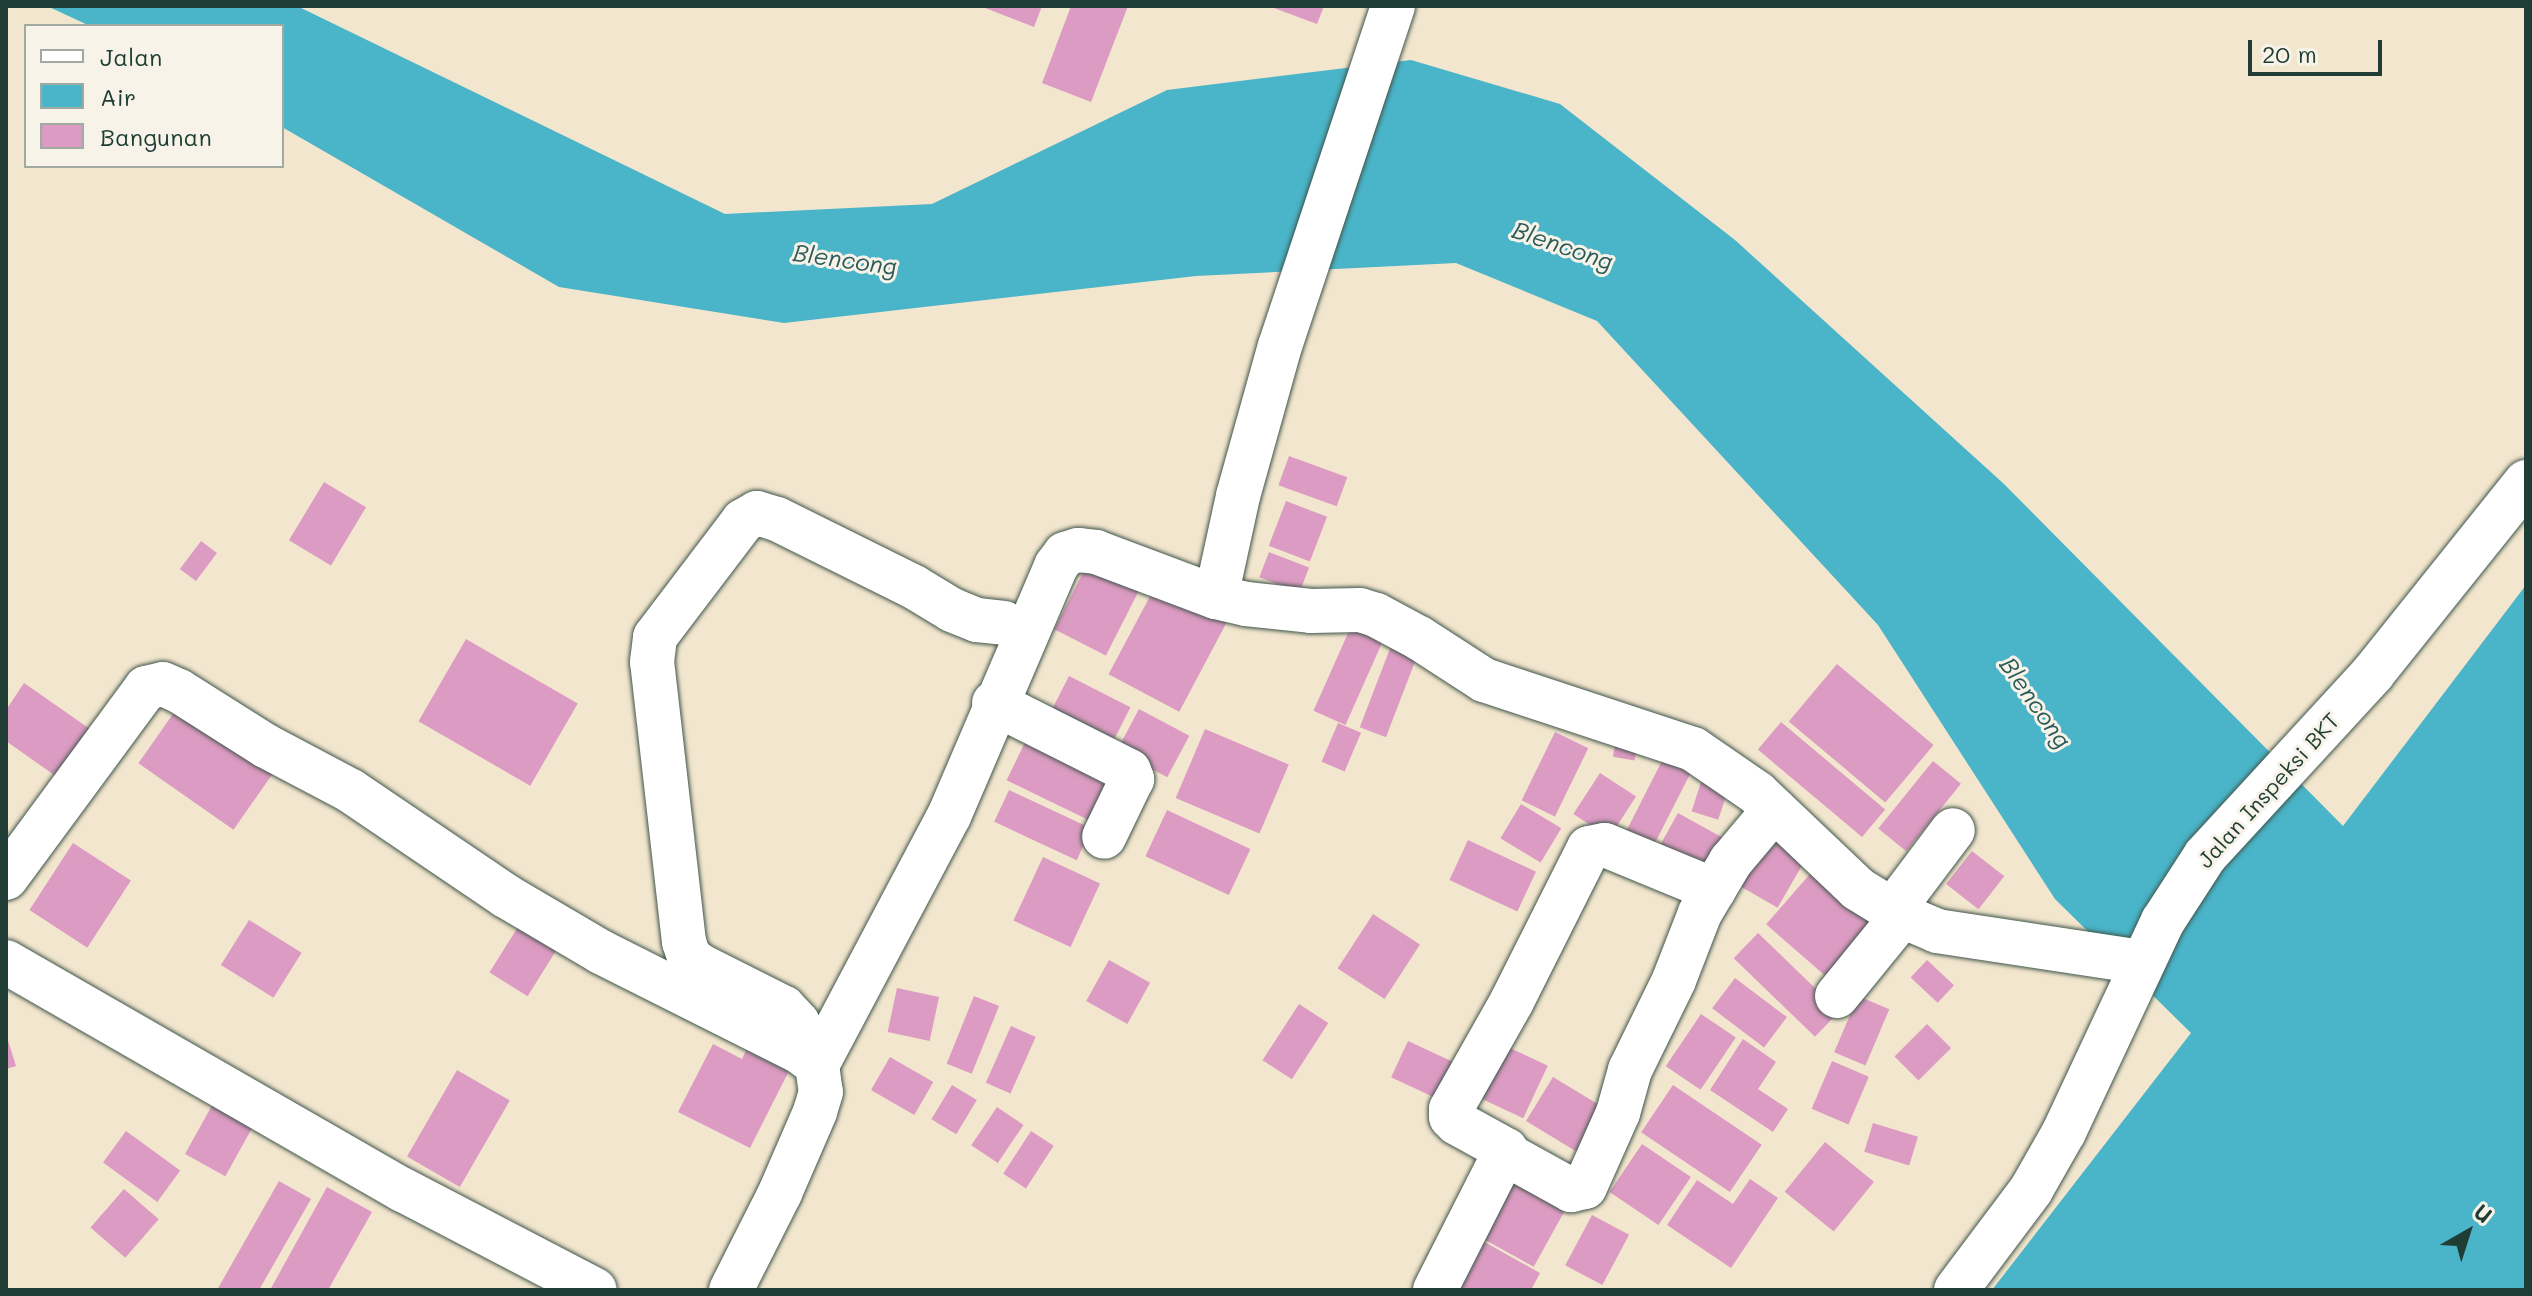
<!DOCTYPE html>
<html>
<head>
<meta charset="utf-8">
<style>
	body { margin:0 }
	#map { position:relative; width:2532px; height:1296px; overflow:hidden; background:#f3e6ce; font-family:Mali,sans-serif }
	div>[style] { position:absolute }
	.water>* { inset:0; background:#4ab4c8 }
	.building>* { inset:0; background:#dc9bc2; transform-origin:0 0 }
	.roads { filter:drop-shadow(0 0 2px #3f564b) drop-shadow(0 0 2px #3f564b) }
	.street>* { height:44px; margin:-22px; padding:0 22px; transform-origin:22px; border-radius:22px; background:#fff }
	.secondary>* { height:44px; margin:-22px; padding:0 22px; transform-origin:22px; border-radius:22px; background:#fff }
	span { translate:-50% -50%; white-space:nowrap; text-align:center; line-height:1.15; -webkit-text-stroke:6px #f7f3e8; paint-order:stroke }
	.street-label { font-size:22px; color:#1f3d34 }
	.water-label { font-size:24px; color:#2a5b59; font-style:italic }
	.frame { position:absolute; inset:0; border:8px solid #1f3d34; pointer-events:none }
	.legend { position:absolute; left:24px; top:24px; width:260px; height:144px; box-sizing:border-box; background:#f7f3e8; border:2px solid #a1aaa0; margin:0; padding:10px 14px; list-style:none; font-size:24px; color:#1f3d34 }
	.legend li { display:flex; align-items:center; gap:16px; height:40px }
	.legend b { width:40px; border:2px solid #a1aaa0 }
	.north { position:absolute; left:2428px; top:1192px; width:80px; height:80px; -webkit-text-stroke:6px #f7f3e8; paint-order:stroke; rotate:39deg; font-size:22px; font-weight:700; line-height:32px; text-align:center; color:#1f3d34 }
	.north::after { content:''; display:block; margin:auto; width:28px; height:36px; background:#1f3d34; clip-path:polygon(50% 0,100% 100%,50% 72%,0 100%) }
	.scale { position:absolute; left:2248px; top:40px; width:134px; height:36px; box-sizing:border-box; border:4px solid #1f3d34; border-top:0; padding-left:10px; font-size:24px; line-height:28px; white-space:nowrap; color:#1f3d34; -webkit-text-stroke:6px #f7f3e8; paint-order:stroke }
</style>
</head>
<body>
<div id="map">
	<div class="water">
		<div style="clip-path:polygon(47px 6px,297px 6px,725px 214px,932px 204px,1167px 90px,1411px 60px,1560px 104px,1735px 240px,2004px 484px,2343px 826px,2526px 585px,2526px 1290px,1992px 1290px,2191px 1033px,2055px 899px,1878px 625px,1597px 321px,1456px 263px,1196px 276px,784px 323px,559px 287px,282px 127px,282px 26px,90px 26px)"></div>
	</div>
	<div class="building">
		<div style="clip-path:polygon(980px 6px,1042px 6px,1034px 27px)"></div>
		<div style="clip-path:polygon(1071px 6px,1128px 6px,1091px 102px,1042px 83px)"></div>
		<div style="clip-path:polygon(1269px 6px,1324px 6px,1317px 24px)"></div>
		<div style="left:1289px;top:456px;width:62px;height:31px;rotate:20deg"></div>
		<div style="left:324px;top:482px;width:49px;height:68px;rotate:31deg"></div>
		<div style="left:1286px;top:501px;width:44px;height:48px;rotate:21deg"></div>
		<div style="left:201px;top:541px;width:20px;height:35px;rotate:37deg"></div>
		<div style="left:1269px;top:552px;width:43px;height:27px;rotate:21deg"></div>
		<div style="left:1091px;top:557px;width:58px;height:81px;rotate:27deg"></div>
		<div style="left:1156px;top:585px;width:80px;height:101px;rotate:28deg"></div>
		<div style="left:1357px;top:613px;width:35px;height:107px;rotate:24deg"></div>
		<div style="left:1396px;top:633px;width:28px;height:101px;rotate:21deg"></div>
		<div style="left:466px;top:639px;width:129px;height:95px;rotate:30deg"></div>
		<div style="left:1837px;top:664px;width:126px;height:75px;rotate:40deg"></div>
		<div style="left:1069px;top:676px;width:69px;height:49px;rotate:27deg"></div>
		<div style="clip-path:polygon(24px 683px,90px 729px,57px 777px,6px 741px,6px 710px)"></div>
		<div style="left:182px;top:701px;width:116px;height:76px;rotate:35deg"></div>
		<div style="left:1139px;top:709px;width:57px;height:47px;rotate:28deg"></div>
		<div style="left:1781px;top:722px;width:136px;height:36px;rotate:40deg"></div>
		<div style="left:1338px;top:723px;width:25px;height:42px;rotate:23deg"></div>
		<div style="left:1032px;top:728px;width:98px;height:58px;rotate:26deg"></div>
		<div style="left:1205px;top:729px;width:91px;height:75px;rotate:23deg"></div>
		<div style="left:1555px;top:732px;width:37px;height:76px;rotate:26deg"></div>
		<div style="left:1616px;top:739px;width:22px;height:18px;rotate:10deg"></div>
		<div style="left:1665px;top:755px;width:31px;height:90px;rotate:27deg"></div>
		<div style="left:1933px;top:761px;width:36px;height:87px;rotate:39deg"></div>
		<div style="left:1600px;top:773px;width:43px;height:49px;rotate:33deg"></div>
		<div style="left:1703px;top:776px;width:28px;height:37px;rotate:18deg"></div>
		<div style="left:1009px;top:790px;width:91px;height:35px;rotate:25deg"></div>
		<div style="left:1521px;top:804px;width:47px;height:40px;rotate:31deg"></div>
		<div style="left:1167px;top:810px;width:92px;height:51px;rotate:25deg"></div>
		<div style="left:1678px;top:813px;width:62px;height:41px;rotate:29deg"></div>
		<div style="left:1774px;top:826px;width:44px;height:69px;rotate:30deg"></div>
		<div style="left:1468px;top:840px;width:75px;height:44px;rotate:25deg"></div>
		<div style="left:73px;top:843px;width:69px;height:80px;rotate:33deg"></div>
		<div style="left:1972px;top:851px;width:41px;height:42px;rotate:38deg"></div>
		<div style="left:1043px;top:857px;width:63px;height:70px;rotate:25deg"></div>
		<div style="left:1816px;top:867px;width:86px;height:76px;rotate:41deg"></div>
		<div style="left:526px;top:914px;width:45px;height:69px;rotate:32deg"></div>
		<div style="left:1373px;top:914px;width:56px;height:65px;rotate:33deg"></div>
		<div style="left:249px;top:920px;width:62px;height:53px;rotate:32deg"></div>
		<div style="left:1758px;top:933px;width:113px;height:35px;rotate:44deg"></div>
		<div style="left:1109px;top:960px;width:47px;height:47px;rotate:29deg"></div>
		<div style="left:1927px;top:960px;width:37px;height:24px;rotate:43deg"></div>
		<div style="left:1735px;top:978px;width:65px;height:38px;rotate:37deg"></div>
		<div style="left:897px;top:988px;width:43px;height:45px;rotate:12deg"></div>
		<div style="left:974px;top:996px;width:27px;height:73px;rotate:22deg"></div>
		<div style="left:1858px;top:996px;width:34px;height:61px;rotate:23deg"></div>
		<div style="left:1299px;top:1004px;width:35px;height:67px;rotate:33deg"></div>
		<div style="left:1701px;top:1014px;width:42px;height:63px;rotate:34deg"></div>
		<div style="left:1927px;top:1024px;width:34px;height:46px;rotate:45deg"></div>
		<div style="left:1011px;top:1026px;width:27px;height:62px;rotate:24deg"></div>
		<div style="clip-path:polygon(6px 1034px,16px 1066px,6px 1069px)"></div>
		<div style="clip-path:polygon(753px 1035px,796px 1057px,750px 1148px,678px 1112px,713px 1044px,742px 1059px)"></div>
		<div style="clip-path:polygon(1743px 1039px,1776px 1062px,1758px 1089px,1788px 1109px,1773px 1132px,1710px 1090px)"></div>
		<div style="left:1408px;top:1041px;width:63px;height:40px;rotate:25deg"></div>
		<div style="left:1497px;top:1042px;width:56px;height:58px;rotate:25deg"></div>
		<div style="left:890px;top:1057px;width:50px;height:38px;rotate:30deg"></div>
		<div style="left:1832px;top:1061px;width:40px;height:52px;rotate:23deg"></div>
		<div style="left:457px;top:1070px;width:61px;height:100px;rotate:30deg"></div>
		<div style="clip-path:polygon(1553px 1077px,1601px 1106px,1587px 1158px,1526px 1121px)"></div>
		<div style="left:952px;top:1085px;width:29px;height:40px;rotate:31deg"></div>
		<div style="left:1673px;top:1085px;width:107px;height:57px;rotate:34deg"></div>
		<div style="left:220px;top:1091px;width:46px;height:72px;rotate:29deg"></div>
		<div style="left:997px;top:1107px;width:32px;height:46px;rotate:34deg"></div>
		<div style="left:1873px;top:1123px;width:47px;height:30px;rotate:17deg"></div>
		<div style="left:126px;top:1131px;width:67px;height:39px;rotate:36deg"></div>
		<div style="left:1031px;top:1131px;width:27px;height:51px;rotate:33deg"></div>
		<div style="left:1825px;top:1142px;width:63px;height:64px;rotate:39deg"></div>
		<div style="left:1642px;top:1144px;width:59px;height:58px;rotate:34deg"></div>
		<div style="left:1521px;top:1166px;width:60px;height:82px;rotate:29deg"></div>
		<div style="clip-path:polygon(1750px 1179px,1778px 1198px,1731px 1268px,1667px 1225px,1697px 1180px,1733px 1204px)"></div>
		<div style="clip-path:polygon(279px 1181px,311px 1199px,259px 1290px,217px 1290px)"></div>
		<div style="clip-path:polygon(327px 1187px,372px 1212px,328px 1290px,270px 1290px)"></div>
		<div style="left:124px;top:1189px;width:46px;height:51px;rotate:41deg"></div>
		<div style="left:1592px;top:1215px;width:42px;height:57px;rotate:28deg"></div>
		<div style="clip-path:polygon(1481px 1240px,1540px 1273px,1531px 1290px,1453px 1290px)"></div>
	</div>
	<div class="roads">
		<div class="street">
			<div style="left:1216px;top:597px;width:103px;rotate:-77.7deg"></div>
			<div style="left:1238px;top:496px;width:156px;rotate:-74.4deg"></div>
			<div style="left:1280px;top:346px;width:358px;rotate:-71.6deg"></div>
			<div style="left:994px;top:703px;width:151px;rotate:26.7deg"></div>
			<div style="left:1129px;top:771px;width:9px;rotate:69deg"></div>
			<div style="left:1132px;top:779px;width:64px;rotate:115.8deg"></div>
			<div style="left:6px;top:878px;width:236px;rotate:-53.6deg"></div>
			<div style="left:146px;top:688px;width:17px;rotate:-13deg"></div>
			<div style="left:163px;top:684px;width:17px;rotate:24deg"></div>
			<div style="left:179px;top:691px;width:103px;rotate:32.3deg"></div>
			<div style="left:266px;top:746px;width:96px;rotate:27.9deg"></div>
			<div style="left:351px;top:791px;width:187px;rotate:34.1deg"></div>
			<div style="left:506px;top:896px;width:110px;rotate:30.5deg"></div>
			<div style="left:601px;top:952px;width:223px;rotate:26.7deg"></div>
			<div style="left:800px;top:1052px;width:21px;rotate:37deg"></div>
			<div style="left:817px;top:1065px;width:27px;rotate:82deg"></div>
			<div style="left:821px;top:1092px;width:21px;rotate:107deg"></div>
			<div style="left:815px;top:1112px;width:88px;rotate:113.4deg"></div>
			<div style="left:780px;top:1193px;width:109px;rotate:116.8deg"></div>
			<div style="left:1892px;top:911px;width:101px;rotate:-53deg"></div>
			<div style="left:6px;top:962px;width:458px;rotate:29.9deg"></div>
			<div style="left:403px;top:1190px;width:216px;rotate:27.5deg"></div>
			<div style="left:1837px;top:996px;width:103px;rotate:-50.9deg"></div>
			<div style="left:800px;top:1052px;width:13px;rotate:-81deg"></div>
			<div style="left:802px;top:1039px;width:16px;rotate:-104deg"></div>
			<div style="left:798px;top:1023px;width:21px;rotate:-133deg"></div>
			<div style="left:784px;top:1008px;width:95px;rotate:-153.2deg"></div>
			<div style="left:699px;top:965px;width:13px;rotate:-141deg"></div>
			<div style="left:689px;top:957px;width:16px;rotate:-108deg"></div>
			<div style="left:684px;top:942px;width:282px;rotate:-96.5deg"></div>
			<div style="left:652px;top:662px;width:25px;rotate:-83deg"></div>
			<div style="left:655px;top:637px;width:146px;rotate:-52.8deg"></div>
			<div style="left:743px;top:521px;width:16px;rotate:-30deg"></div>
			<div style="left:757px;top:513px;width:21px;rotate:17deg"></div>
			<div style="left:777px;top:519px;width:153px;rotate:26.4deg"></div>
			<div style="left:914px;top:587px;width:44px;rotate:31.2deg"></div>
			<div style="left:952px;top:610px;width:27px;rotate:22deg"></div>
			<div style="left:977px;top:620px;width:27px;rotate:6deg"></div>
			<div style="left:817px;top:1065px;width:282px;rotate:-62.1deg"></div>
			<div style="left:949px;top:816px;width:272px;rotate:-66.8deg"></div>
			<div style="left:1056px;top:566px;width:15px;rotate:-53deg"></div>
			<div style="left:1065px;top:554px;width:14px;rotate:-17deg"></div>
			<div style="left:1078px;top:550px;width:18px;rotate:6deg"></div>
			<div style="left:1096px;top:552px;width:128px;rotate:20.6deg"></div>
			<div style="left:1216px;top:597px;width:31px;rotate:13deg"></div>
			<div style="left:1246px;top:604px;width:65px;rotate:6.1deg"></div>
			<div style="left:1311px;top:611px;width:49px;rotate:-1.2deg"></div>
			<div style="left:1360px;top:610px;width:17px;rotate:17deg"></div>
			<div style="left:1376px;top:615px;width:49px;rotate:28.1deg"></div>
			<div style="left:1419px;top:638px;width:77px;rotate:32.9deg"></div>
			<div style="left:1484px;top:680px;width:220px;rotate:18.3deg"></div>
			<div style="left:1693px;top:749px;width:78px;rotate:34.5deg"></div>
			<div style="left:1757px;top:793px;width:139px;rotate:43.5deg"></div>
			<div style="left:1858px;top:889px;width:52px;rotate:31.5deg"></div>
			<div style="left:1902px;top:916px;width:38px;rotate:23deg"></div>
			<div style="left:1937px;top:931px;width:208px;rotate:8.6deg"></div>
			<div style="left:1504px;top:1153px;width:77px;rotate:28.9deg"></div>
			<div style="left:1571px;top:1190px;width:14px;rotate:-12deg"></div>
			<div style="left:1585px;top:1187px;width:81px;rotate:-66deg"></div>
			<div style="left:1618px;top:1113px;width:45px;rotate:-74.4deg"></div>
			<div style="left:1630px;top:1070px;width:100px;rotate:-63.9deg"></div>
			<div style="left:1674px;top:980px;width:72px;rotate:-68.8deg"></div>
			<div style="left:1700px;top:913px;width:61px;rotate:-59.2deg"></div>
			<div style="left:1731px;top:861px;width:67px;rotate:-49.9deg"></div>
			<div style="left:1435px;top:1290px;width:157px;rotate:-63.1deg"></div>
			<div style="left:1506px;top:1150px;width:56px;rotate:-151.1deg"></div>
			<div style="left:1457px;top:1123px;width:8px;rotate:-135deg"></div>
			<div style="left:1451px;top:1117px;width:8px;rotate:-90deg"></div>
			<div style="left:1451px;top:1109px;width:124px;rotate:-60.5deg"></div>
			<div style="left:1512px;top:1001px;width:171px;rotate:-63.3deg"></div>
			<div style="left:1589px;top:848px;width:16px;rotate:-11deg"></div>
			<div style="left:1605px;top:845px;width:118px;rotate:22.4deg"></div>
		</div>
		<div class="secondary">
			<div style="left:1956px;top:1290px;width:125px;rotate:-53.1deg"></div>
			<div style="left:2031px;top:1190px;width:67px;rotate:-60.4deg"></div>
			<div style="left:2064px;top:1132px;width:233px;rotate:-64.9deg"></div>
			<div style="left:2163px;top:921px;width:77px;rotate:-57.1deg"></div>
			<div style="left:2205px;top:856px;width:248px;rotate:-47.4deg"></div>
			<div style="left:2373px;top:673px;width:245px;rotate:-51.3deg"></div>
		</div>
	</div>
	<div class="street-label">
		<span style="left:2268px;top:790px;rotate:-48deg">Jalan Inspeksi BKT</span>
	</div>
	<div class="water-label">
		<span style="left:1563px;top:245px;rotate:19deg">Blencong</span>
		<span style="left:845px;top:259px;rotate:8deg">Blencong</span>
		<span style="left:2036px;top:702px;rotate:55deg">Blencong</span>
	</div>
	<div class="frame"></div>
	<ul class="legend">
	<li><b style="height:10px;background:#fff"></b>Jalan</li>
	<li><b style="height:22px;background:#4ab4c8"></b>Air</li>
	<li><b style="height:22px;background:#dc9bc2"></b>Bangunan</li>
	</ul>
	<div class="north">U</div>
	<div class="scale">20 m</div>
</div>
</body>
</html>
